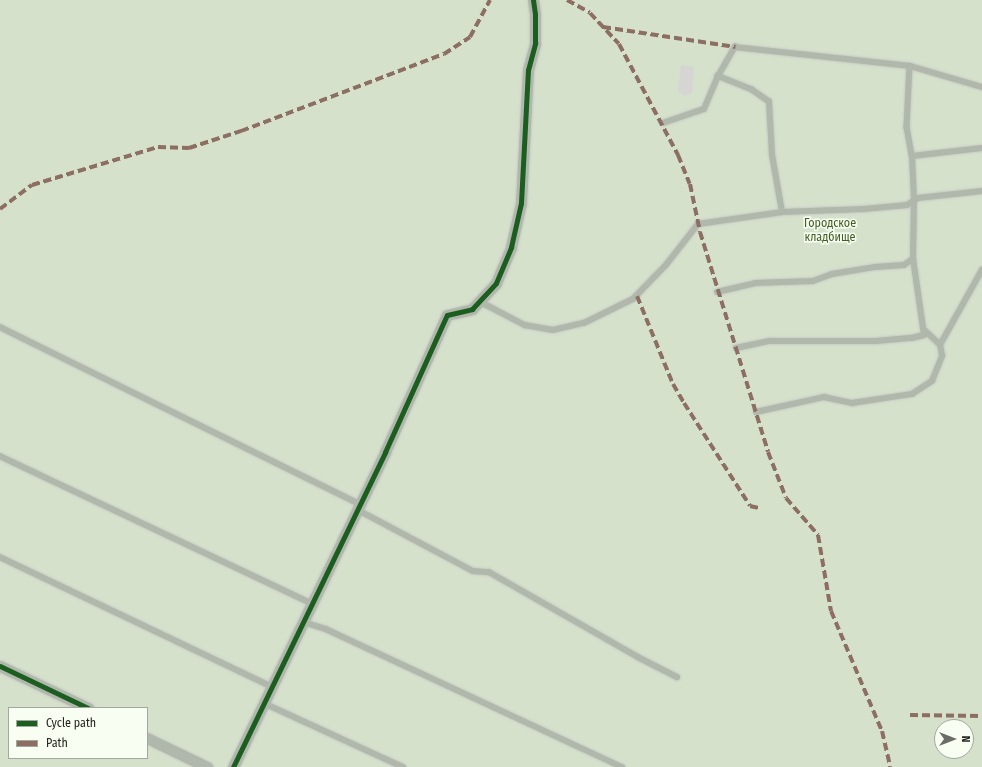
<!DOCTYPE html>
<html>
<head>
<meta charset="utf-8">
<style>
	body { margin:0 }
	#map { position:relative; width:982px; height:767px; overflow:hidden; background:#eaeee7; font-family:"Fira Sans Condensed",sans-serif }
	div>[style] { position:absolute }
	.green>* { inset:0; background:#d6e1cc }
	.building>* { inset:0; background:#d6d5d3 }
	.roads { filter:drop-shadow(0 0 1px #c6c9c4) drop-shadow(0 0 1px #c6c9c4) }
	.lane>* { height:5.5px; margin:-2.75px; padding:0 2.75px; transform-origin:2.75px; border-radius:2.75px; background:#b0b7ab }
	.street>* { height:11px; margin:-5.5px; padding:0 5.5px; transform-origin:5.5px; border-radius:5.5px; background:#b0b7ab }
	.quiet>* { height:4px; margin-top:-2px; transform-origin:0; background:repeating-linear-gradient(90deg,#8d6e63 0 8px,transparent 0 12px) }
	.cycleway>* { height:5px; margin:-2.5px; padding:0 2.5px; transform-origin:2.5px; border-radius:2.5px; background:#1b5e20 }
	span { translate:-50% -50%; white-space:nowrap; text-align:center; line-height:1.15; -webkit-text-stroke:3px #f8fef1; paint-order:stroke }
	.park-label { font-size:12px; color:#435d23 }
	.legend { position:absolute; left:8px; top:707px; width:140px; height:52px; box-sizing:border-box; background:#f8fef1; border:1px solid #a3a89e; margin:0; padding:5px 7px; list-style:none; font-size:12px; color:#242622 }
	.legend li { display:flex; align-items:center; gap:8px; height:20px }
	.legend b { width:20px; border:1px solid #a3a89e }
	.north { position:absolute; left:934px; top:719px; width:40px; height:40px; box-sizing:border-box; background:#f8fef1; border:1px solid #a3a89e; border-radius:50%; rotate:90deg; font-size:11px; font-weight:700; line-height:16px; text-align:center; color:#242622 }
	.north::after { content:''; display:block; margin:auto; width:14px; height:18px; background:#696c67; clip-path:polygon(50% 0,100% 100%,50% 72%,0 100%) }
</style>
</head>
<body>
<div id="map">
	<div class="green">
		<div style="clip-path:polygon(evenodd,0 0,982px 0,982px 767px,0 767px,0 0,9px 708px,147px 708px,147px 758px,9px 758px,9px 708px,0 0,942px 727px,966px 727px,966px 751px,942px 751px,942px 727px)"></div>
	</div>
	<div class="building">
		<div style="clip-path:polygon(681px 65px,694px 67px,692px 93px,684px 96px,678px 91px)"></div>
	</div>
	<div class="roads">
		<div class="lane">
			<div style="left:910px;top:66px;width:75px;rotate:16.3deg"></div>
			<div style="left:663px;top:123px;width:43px;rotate:-18.9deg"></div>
			<div style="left:704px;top:109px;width:36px;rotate:-67deg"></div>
			<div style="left:718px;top:76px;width:34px;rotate:-60deg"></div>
			<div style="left:735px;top:47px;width:176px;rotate:6.2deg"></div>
			<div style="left:910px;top:66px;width:61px;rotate:92.8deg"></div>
			<div style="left:907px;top:127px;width:29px;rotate:80deg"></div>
			<div style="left:912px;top:156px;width:70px;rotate:-6.5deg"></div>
			<div style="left:782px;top:212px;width:82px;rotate:-2.1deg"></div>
			<div style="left:864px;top:209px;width:43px;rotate:-5.3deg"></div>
			<div style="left:907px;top:205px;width:13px;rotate:-32deg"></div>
			<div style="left:918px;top:198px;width:64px;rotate:-6.2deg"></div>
			<div style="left:717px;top:292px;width:39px;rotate:-13deg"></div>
			<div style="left:755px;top:283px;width:58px;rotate:-2deg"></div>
			<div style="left:813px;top:281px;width:20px;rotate:-20deg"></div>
			<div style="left:832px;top:274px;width:44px;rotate:-9.2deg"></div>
			<div style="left:875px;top:267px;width:29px;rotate:-4deg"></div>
			<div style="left:904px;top:265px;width:11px;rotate:-34deg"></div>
			<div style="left:913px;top:259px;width:59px;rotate:-89deg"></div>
			<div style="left:914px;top:200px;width:44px;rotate:-92.6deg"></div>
			<div style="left:479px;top:301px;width:52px;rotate:27.6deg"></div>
			<div style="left:525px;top:325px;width:28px;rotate:10deg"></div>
			<div style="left:553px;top:330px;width:32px;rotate:-13deg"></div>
			<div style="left:584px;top:323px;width:55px;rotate:-26.1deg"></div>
			<div style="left:633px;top:299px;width:47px;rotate:-45.9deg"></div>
			<div style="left:666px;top:265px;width:52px;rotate:-52deg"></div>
			<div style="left:698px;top:224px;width:85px;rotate:-8.1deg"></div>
			<div style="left:782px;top:212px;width:58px;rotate:-100deg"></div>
			<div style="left:772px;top:155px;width:53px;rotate:-93.2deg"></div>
			<div style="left:769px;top:102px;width:21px;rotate:-145deg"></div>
			<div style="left:752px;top:90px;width:37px;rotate:-158deg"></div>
			<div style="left:0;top:327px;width:401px;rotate:26.2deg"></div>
			<div style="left:940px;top:345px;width:86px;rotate:-60.8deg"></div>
			<div style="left:736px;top:348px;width:34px;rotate:-12deg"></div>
			<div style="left:769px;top:341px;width:107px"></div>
			<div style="left:876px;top:341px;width:36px;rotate:-5deg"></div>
			<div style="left:912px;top:338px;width:12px;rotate:-14deg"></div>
			<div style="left:924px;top:335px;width:77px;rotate:-98.2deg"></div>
			<div style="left:756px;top:412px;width:70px;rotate:-12.4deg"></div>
			<div style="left:824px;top:397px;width:29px;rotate:12deg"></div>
			<div style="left:852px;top:403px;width:61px;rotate:-8.5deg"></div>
			<div style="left:912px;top:394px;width:24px;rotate:-33deg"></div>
			<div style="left:932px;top:381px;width:27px;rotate:-68deg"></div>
			<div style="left:942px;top:356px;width:11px;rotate:-100deg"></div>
			<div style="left:940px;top:345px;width:22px;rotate:-137deg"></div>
			<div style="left:0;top:456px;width:344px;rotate:25.3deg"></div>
			<div style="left:358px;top:510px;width:130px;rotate:27.9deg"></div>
			<div style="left:473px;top:571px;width:16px;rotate:4deg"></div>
			<div style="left:489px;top:572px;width:172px;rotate:29.7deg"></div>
			<div style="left:638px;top:657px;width:44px;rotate:27.1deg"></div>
			<div style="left:0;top:557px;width:301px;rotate:25.5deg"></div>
			<div style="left:303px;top:622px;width:24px;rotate:17deg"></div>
			<div style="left:326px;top:629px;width:327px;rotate:25deg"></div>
			<div style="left:266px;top:704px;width:151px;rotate:24.7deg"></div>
		</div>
		<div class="street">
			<div style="left:0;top:666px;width:98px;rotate:25.5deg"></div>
			<div style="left:147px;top:738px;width:67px;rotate:25.8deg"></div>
			<div style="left:233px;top:767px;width:350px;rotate:-64.2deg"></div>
			<div style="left:385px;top:452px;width:150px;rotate:-65.7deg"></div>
			<div style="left:447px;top:315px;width:26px;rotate:-13deg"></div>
			<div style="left:472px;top:309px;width:35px;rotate:-47deg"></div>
			<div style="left:496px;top:283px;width:39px;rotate:-67deg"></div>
			<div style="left:511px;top:247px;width:45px;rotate:-77.2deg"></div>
			<div style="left:521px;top:203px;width:133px;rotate:-87deg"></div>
			<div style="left:528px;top:70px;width:28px;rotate:-75deg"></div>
			<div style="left:535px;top:43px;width:29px;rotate:-90deg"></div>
			<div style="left:535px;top:14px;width:14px;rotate:-98deg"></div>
		</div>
	</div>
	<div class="quiet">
		<div style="left:567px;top:0;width:26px;rotate:29deg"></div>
		<div style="left:590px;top:13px;width:42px;rotate:46.9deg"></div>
		<div style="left:619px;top:44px;width:126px;rotate:62deg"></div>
		<div style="left:678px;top:155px;width:31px;rotate:68deg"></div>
		<div style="left:690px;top:184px;width:49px;rotate:78.2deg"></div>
		<div style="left:700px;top:232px;width:230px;rotate:72.8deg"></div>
		<div style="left:768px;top:452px;width:49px;rotate:68.6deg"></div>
		<div style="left:786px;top:498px;width:49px;rotate:49.1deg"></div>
		<div style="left:818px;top:535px;width:77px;rotate:80.3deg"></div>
		<div style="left:831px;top:611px;width:130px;rotate:67deg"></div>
		<div style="left:882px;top:731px;width:37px;rotate:77deg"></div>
		<div style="left:603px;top:27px;width:134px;rotate:8.6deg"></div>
		<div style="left:0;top:209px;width:40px;rotate:-37deg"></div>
		<div style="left:32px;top:185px;width:132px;rotate:-16.8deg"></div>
		<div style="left:158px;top:147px;width:31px;rotate:2deg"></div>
		<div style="left:189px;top:148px;width:55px;rotate:-18.1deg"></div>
		<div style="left:241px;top:131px;width:217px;rotate:-20.8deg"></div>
		<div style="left:444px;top:54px;width:31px;rotate:-33deg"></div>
		<div style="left:470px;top:37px;width:42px;rotate:-61.6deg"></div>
		<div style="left:637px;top:296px;width:95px;rotate:67.8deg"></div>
		<div style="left:673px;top:384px;width:22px;rotate:60deg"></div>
		<div style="left:684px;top:403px;width:122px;rotate:57.3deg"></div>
		<div style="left:750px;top:506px;width:9px;rotate:13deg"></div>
		<div style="left:910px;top:715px;width:72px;rotate:0.8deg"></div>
	</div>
	<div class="cycleway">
		<div style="left:0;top:666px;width:98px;rotate:25.5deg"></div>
		<div style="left:233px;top:767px;width:350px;rotate:-64.2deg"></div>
		<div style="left:385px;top:452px;width:150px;rotate:-65.7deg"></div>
		<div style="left:447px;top:315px;width:26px;rotate:-13deg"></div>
		<div style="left:472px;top:309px;width:35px;rotate:-47deg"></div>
		<div style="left:496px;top:283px;width:39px;rotate:-67deg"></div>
		<div style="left:511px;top:247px;width:45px;rotate:-77.2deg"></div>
		<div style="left:521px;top:203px;width:133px;rotate:-87deg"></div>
		<div style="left:528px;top:70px;width:28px;rotate:-75deg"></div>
		<div style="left:535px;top:43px;width:29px;rotate:-90deg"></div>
		<div style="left:535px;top:14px;width:14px;rotate:-98deg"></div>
	</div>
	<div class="park-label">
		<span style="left:830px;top:231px">Городское<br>кладбище</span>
	</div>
	<ul class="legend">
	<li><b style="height:5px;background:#1b5e20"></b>Cycle path</li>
	<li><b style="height:5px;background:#8d6e63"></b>Path</li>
	</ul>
	<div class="north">N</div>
</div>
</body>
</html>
